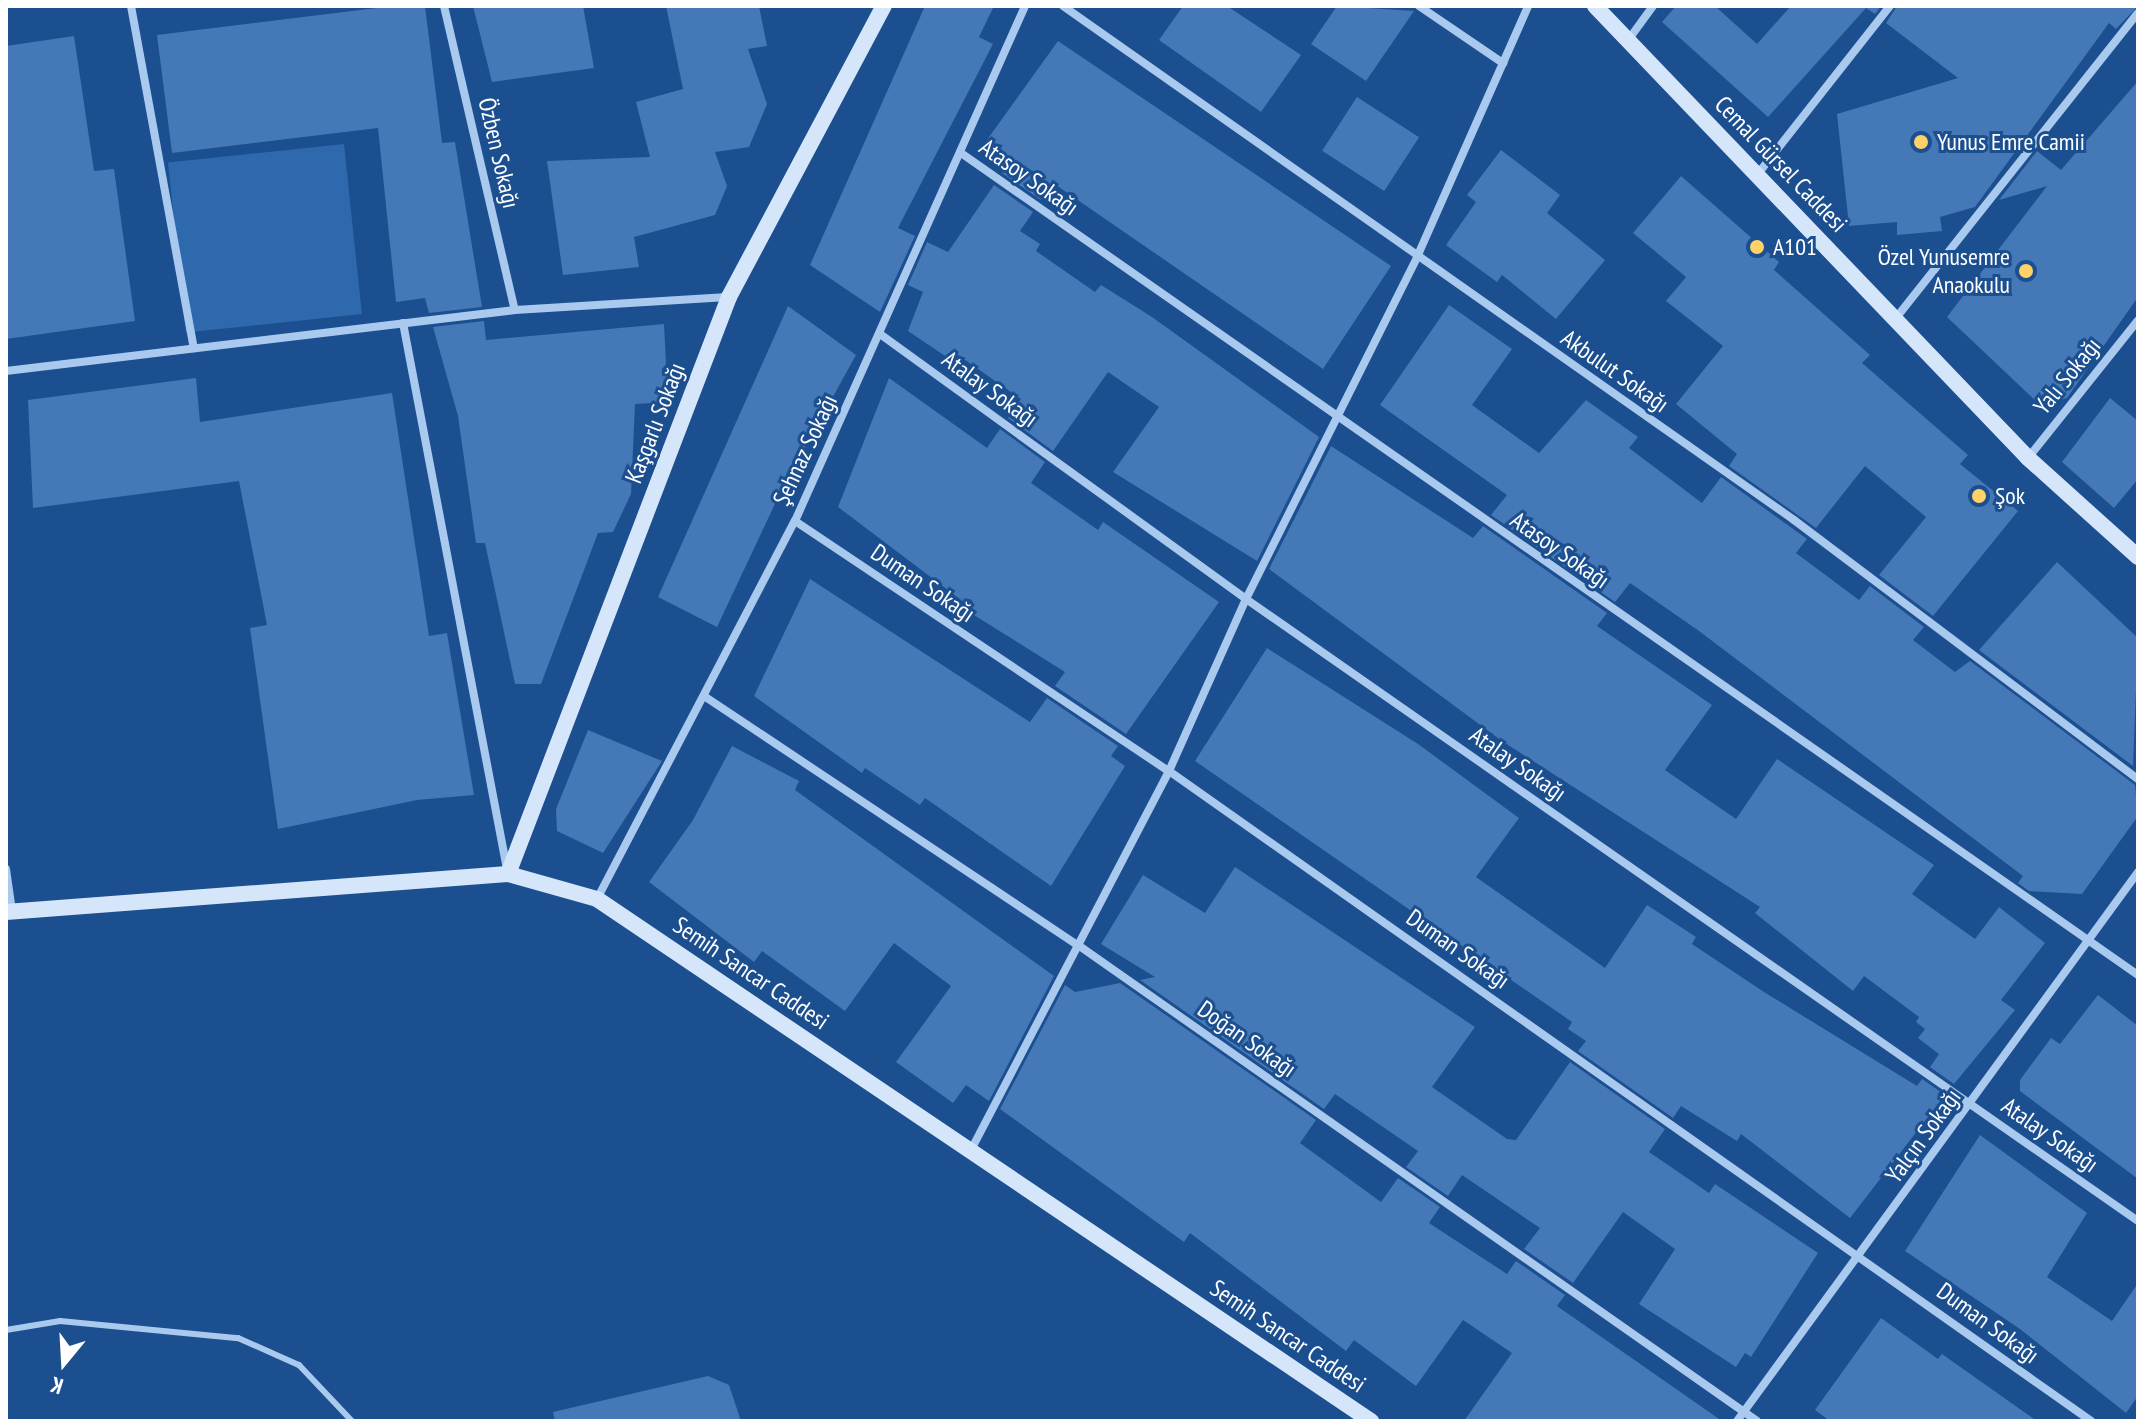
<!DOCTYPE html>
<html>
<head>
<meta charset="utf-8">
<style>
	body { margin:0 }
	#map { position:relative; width:2144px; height:1427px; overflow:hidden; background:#1b4f8f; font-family:"PT Sans Narrow",sans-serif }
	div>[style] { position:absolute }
	.green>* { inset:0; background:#2e69ad; transform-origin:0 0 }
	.building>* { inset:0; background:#4478b7; transform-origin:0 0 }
	.lane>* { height:6px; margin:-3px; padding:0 3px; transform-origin:3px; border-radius:3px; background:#a9c9ee }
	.street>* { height:8px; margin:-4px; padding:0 4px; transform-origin:4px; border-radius:4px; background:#a9c9ee }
	.secondary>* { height:16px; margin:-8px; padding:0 8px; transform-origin:8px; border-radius:8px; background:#d6e6fa }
	.dots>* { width:22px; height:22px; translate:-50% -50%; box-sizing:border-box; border:4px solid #1b4f8f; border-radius:50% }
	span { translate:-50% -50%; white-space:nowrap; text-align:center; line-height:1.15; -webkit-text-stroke:6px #1b4f8f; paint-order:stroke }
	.poi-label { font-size:24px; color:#fff }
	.left { translate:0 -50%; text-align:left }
	.right { translate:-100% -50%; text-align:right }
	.street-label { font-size:24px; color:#fff }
	.frame { position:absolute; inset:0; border:8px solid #fff; pointer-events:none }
	.north { position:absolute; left:24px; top:1323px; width:80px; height:80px; -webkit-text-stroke:6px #1b4f8f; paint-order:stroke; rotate:198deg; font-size:22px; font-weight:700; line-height:32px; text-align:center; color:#fff }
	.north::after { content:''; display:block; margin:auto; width:28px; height:36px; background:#fff; clip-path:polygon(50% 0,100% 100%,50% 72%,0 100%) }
</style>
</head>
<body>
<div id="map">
	<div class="green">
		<div style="left:344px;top:144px;width:171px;height:177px;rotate:84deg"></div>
	</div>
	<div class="building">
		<div style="clip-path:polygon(393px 6px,425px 6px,442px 143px,455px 142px,482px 307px,429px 313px,425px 298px,396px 302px,378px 128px,172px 153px,157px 35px)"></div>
		<div style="clip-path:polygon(473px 6px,583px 6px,594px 68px,492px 82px)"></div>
		<div style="clip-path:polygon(666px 6px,759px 6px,767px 46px,748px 49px,767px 104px,749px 147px,715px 152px,727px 186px,715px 215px,634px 237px,639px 267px,563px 275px,547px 161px,650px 157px,636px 102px,683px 89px)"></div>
		<div style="clip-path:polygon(925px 6px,994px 6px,979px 37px,993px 44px,898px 228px,915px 236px,880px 312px,810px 265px)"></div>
		<div style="clip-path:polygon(1183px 6px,1227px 6px,1301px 55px,1261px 112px,1159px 40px)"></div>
		<div style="clip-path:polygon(1337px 6px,1414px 11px,1366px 81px,1311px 44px)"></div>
		<div style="clip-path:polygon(1676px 6px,1715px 6px,1757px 44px,1791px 6px,1881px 6px,1875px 14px,1866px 8px,1768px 117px,1662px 22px)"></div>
		<div style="clip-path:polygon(1897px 6px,2138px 6px,2116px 29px,2109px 23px,1975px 207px,1940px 217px,1942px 231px,1897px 235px,1897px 222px,1849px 226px,1837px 114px,1958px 78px,1886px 23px)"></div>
		<div style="clip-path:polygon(74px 36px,94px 171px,114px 169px,135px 321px,6px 339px,6px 46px)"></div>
		<div style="clip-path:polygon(1058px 41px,1391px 266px,1323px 369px,1053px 183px,1041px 200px,1002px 173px,1010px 162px,984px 144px)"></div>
		<div style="clip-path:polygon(2138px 81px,2138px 297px,2067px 398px,2041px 406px,1947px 317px,2047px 186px,1999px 200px,2037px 151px,2061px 170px)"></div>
		<div style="left:1357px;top:97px;width:74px;height:64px;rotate:33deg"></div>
		<div style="clip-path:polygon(1501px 150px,1560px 195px,1547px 213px,1605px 260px,1556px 319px,1502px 275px,1497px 282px,1446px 245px,1476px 202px,1467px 195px)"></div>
		<div style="clip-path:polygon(1681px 176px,1779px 262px,1774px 270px,1870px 355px,1862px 363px,1968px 455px,1960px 464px,2018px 511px,1933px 616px,1879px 575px,1926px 517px,1865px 466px,1816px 528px,1729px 466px,1737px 454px,1676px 404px,1723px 346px,1666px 301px,1686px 277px,1633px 233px)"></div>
		<div style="clip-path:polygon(994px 185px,1033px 212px,1020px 231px,1040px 244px,1036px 251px,1095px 292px,1101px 285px,1152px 317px,1319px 437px,1257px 561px,1113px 472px,1159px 407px,1108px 372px,1053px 451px,1008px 418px,1021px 399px,958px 355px,954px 362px,908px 331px,923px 292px,908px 285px,927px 242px,948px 252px)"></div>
		<div style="clip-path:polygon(1449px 305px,1512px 349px,1472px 405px,1539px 453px,1586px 400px,1638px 437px,1629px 448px,1702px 503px,1721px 477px,1807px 539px,1796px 553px,1859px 600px,1870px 586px,1924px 627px,1913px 640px,1955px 672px,1970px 661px,2135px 785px,2138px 816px,2082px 894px,2029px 891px,2018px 883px,2023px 876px,1699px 631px,1630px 583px,1615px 602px,1491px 515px,1507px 495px,1380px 405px)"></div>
		<div style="clip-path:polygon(788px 306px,856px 355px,782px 489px,717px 627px,658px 597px)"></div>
		<div style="clip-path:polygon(484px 321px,486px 340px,664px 324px,668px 402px,635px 404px,631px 494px,613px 532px,598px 533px,541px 684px,515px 684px,485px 543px,476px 543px,458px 416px,433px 327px)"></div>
		<div style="clip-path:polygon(196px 378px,200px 422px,392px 393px,429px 636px,447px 633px,474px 795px,417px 800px,278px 829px,250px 628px,267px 625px,239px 481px,33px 508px,28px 400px)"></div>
		<div style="clip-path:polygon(889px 378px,987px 448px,1000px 429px,1045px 462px,1031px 483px,1098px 530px,1103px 522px,1219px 602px,1126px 734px,1055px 686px,1065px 672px,966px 610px,969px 606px,838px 507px)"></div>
		<div style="clip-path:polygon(2110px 398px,2138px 421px,2138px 479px,2114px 508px,2062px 462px)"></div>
		<div style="clip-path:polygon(1331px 446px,1473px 538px,1483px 526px,1607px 613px,1597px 626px,1712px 705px,1665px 770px,1736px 819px,1777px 759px,1934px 865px,1912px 894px,1975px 939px,1999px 907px,2045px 943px,2001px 1000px,2015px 1010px,1954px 1084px,1930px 1067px,1939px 1054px,1918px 1038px,1925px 1029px,1916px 1022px,1919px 1017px,1864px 976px,1853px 991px,1755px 913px,1760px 907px,1502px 741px,1269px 569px)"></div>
		<div style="clip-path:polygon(2057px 562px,2138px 638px,2133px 766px,1979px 650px)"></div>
		<div style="clip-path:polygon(810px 579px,1030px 722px,1047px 698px,1118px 746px,1111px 756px,1125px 766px,1051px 886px,925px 798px,920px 805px,865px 768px,862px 773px,754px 696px)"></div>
		<div style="clip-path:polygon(1267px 648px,1418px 744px,1519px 818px,1476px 877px,1605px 968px,1647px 905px,1696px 937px,1692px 944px,1764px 992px,1917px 1086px,1922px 1079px,1945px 1095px,1850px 1218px,1741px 1134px,1737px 1141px,1681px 1106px,1673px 1118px,1578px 1051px,1586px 1041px,1568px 1029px,1572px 1022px,1195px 761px)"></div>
		<div style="clip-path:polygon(588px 730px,662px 761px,603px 853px,557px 831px,556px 809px)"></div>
		<div style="clip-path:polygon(732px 746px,799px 781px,795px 790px,1054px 976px,989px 1101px,966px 1085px,953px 1103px,896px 1062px,951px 986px,894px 943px,845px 1011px,762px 951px,754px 962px,649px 882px,693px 820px)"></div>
		<div style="clip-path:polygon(1235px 867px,1475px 1027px,1432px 1087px,1507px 1139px,1516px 1140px,1570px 1062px,1665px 1129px,1649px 1152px,1709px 1193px,1715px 1184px,1818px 1253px,1751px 1357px,1745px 1353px,1736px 1367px,1639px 1304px,1675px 1249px,1623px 1212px,1573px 1283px,1524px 1249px,1540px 1228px,1462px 1175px,1448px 1196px,1406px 1167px,1418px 1151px,1335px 1094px,1324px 1109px,1140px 980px,1155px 977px,1101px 944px,1143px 875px,1205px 913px)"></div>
		<div style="clip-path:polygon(1120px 983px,1316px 1120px,1300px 1143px,1381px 1202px,1398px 1178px,1440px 1207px,1429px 1223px,1507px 1274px,1516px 1261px,1565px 1295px,1557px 1306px,1722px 1421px,1464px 1421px,1512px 1353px,1463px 1320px,1416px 1386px,1354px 1340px,1346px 1351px,1190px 1233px,1184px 1242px,1000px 1109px,1065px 985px,1075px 992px)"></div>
		<div style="clip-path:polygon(2098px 995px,2138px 1026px,2138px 1179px,2020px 1091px,2020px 1080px,2051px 1038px,2060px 1044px)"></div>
		<div style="clip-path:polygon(1980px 1135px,2087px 1213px,2047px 1277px,2112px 1321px,2138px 1283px,2138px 1396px,2126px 1413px,2020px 1329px,1905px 1251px)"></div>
		<div style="clip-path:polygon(1881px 1318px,1938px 1359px,1942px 1354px,2037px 1421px,1830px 1421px,1815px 1410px)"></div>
		<div style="clip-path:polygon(708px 1376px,729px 1385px,741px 1421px,555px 1421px,553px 1412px)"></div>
	</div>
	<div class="lane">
		<div style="left:6px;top:1330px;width:55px;rotate:-9.5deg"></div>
		<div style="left:60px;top:1321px;width:179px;rotate:5.5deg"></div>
		<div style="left:238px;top:1338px;width:67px;rotate:23.9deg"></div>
		<div style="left:299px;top:1365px;width:77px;rotate:46.6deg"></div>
	</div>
	<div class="street">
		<div style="left:131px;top:6px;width:348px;rotate:79.6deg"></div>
		<div style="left:444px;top:6px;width:312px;rotate:76.9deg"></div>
		<div style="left:1063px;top:6px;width:894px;rotate:35.11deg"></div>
		<div style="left:1794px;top:520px;width:431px;rotate:37deg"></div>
		<div style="left:1419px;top:6px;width:102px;rotate:34.2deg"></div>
		<div style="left:1629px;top:39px;width:41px;rotate:-54deg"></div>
		<div style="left:961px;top:153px;width:1436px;rotate:34.93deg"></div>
		<div style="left:1757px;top:175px;width:215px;rotate:-51.8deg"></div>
		<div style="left:1896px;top:318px;width:389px;rotate:-51.6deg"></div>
		<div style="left:403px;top:323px;width:556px;rotate:79.22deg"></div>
		<div style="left:880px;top:334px;width:452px;rotate:35.9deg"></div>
		<div style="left:1246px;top:599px;width:1087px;rotate:34.89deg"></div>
		<div style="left:6px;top:371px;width:513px;rotate:-6.83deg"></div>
		<div style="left:515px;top:310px;width:213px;rotate:-3.5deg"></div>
		<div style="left:2028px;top:458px;width:176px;rotate:-51.4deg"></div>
		<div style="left:795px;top:521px;width:450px;rotate:33.8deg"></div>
		<div style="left:1169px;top:771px;width:1128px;rotate:35.18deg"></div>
		<div style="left:707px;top:698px;width:446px;rotate:33.7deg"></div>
		<div style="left:1078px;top:945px;width:829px;rotate:35.03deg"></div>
		<div style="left:6px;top:869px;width:42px;rotate:81.9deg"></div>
		<div style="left:597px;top:899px;width:427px;rotate:-62.4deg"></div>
		<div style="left:795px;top:521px;width:564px;rotate:-65.93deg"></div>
		<div style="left:971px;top:1150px;width:428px;rotate:-62.4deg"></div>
		<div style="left:1169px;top:771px;width:188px;rotate:-65.9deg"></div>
		<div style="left:1246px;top:599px;width:382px;rotate:-63.4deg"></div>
		<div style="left:1417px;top:257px;width:274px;rotate:-66.1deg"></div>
		<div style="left:1737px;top:1421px;width:680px;rotate:-53.85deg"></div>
	</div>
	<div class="secondary">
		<div style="left:1595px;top:6px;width:626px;rotate:46.23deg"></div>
		<div style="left:2028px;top:458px;width:148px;rotate:42deg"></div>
		<div style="left:508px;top:874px;width:618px;rotate:-69.04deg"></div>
		<div style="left:729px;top:297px;width:330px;rotate:-62deg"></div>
		<div style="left:6px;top:912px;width:503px;rotate:-4.33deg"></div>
		<div style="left:508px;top:874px;width:92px;rotate:15.7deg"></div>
		<div style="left:597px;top:899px;width:934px;rotate:34deg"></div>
	</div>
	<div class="dots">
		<div style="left:1921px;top:142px;background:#ffd166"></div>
		<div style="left:1757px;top:247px;background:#ffd166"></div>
		<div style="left:2026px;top:271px;background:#ffd166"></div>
		<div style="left:1979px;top:496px;background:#ffd166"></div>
	</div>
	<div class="poi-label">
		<span class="left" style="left:1937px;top:142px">Yunus Emre Camii</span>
		<span class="left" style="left:1773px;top:247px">A101</span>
		<span class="right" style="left:2010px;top:271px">Özel Yunusemre<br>Anaokulu</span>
		<span class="left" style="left:1995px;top:496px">Şok</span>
	</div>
	<div class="street-label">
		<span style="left:499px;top:153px;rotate:77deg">Özben Sokağı</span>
		<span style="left:1781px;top:164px;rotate:46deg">Cemal Gürsel Caddesi</span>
		<span style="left:1029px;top:177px;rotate:35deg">Atasoy Sokağı</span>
		<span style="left:1615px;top:371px;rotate:35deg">Akbulut Sokağı</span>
		<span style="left:2067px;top:376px;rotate:-51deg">Yalı Sokağı</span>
		<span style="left:990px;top:389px;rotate:36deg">Atalay Sokağı</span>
		<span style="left:655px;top:423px;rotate:-69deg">Kaşgarlı Sokağı</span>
		<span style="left:805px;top:450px;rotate:-65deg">Şehnaz Sokağı</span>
		<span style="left:1560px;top:550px;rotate:35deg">Atasoy Sokağı</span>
		<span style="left:923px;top:583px;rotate:34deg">Duman Sokağı</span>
		<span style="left:1518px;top:764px;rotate:35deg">Atalay Sokağı</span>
		<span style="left:1458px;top:949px;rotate:35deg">Duman Sokağı</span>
		<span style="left:751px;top:973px;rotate:34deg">Semih Sancar Caddesi</span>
		<span style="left:1247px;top:1039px;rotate:35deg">Doğan Sokağı</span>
		<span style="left:2050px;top:1135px;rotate:35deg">Atalay Sokağı</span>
		<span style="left:1923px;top:1136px;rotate:-54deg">Yalçın Sokağı</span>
		<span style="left:1988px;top:1323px;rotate:36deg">Duman Sokağı</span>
		<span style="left:1288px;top:1336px;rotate:34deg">Semih Sancar Caddesi</span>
	</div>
	<div class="frame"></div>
	<div class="north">K</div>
</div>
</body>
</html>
